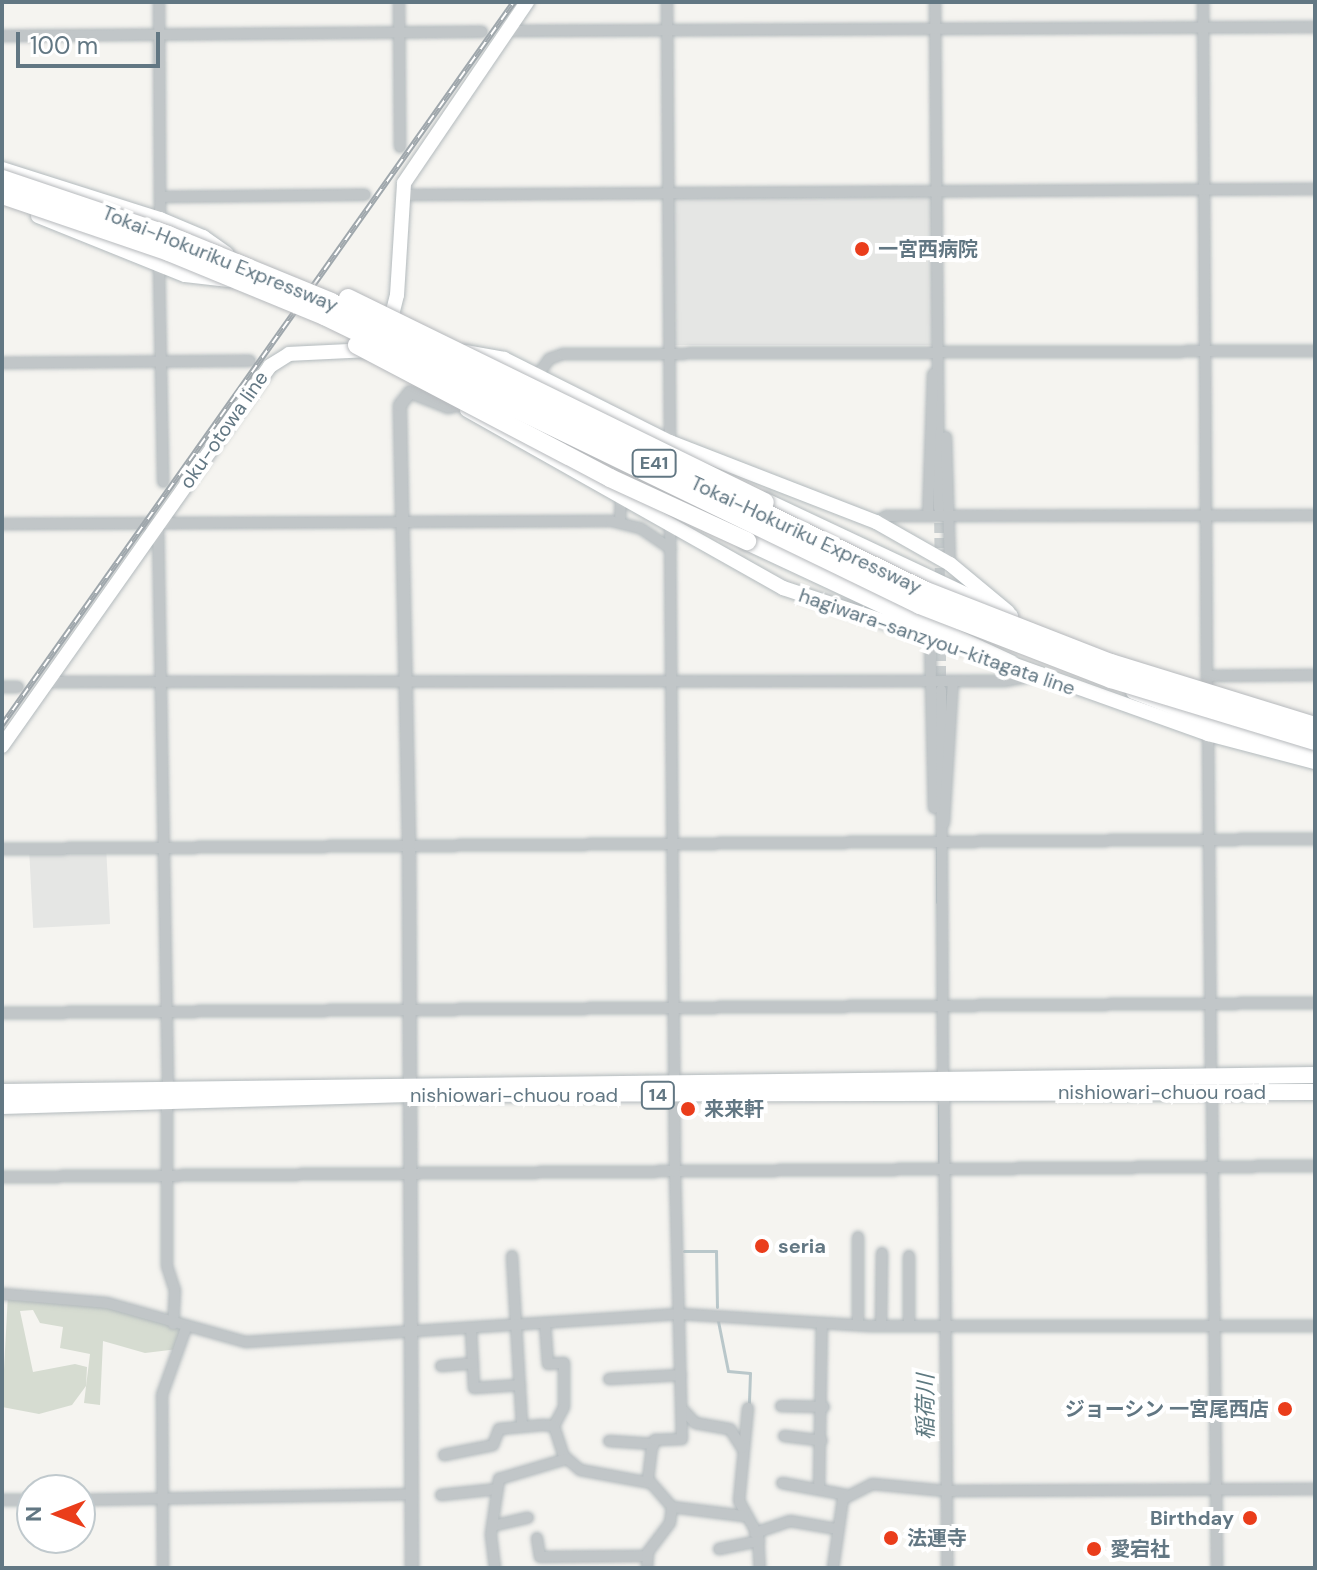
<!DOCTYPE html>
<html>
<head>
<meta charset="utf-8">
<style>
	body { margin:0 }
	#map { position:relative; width:1317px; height:1570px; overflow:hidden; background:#f5f4f0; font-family:"DM Sans","Noto Sans JP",sans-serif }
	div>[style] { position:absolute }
	.built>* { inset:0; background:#e5e6e4; transform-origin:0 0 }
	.green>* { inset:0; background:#d6dcd1 }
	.stream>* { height:3px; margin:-1.5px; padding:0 1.5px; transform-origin:1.5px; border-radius:1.5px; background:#b9c7ca }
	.minor-tunnel>* { height:10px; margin-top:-5px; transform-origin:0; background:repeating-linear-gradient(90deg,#c9cecf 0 10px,transparent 0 15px) }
	.roads { filter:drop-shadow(0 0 2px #b3babd) drop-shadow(0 0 2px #b3babd) }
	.minor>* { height:10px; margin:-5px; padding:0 5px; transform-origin:5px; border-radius:5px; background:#c1c6c8 }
	.tertiary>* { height:12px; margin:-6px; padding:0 6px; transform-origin:6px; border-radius:6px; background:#c1c6c8 }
	.secondary>* { height:14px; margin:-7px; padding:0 7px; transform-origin:7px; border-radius:7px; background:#fff }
	.primary>* { height:16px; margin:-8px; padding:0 8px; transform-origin:8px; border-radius:8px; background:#fff }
	.motorway>* { height:18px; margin:-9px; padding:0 9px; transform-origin:9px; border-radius:9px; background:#fff }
	.rail>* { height:6px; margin-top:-3px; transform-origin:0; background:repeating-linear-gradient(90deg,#fff 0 9px,#9fa7ac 0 18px); box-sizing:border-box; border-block:2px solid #9fa7ac }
	.bridges { filter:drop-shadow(0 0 2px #b6b9bc) drop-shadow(0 0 2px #b6b9bc) }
	.motorway-bridge>* { height:18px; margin:-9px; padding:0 9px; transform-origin:9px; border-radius:9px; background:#fff }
	.dots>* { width:22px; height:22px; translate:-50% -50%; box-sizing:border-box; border:4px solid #fff; border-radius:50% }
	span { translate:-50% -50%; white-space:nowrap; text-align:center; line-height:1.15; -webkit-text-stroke:8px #fff; paint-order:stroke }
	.shield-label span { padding:2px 6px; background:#fff; border:2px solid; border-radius:6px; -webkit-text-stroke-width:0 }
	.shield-label { font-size:18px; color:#627783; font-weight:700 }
	.poi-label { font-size:20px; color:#627783; font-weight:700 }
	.left { translate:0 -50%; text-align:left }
	.right { translate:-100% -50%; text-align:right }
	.street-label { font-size:20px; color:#627783 }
	.water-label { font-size:22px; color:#5e7980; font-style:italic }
	.frame { position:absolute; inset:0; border:4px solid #627783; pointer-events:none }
	.north { position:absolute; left:16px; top:1474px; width:80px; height:80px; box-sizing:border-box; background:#fff; border:2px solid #c0c9cd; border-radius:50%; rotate:270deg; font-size:22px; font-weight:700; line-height:32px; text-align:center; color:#627783 }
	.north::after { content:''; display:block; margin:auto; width:28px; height:36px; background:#ea3d1b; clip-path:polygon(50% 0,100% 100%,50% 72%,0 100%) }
	.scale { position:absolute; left:16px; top:32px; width:144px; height:36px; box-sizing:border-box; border:4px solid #627783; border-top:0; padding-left:10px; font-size:24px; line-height:28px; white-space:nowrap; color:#627783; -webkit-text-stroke:6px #fff; paint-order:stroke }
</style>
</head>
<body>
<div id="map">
	<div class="built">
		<div style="left:932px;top:195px;width:150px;height:260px;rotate:90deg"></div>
		<div style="left:106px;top:846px;width:78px;height:77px;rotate:87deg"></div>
	</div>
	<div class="green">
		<div style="clip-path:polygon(8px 1294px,107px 1303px,186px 1328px,178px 1349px,145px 1353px,103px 1341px,100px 1405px,84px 1403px,90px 1354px,60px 1348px,63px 1327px,40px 1323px,33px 1310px,20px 1311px,33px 1372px,75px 1364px,87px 1367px,86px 1386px,72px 1405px,39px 1414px,2px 1407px)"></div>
	</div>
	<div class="stream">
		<div style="left:937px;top:846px;width:56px;rotate:90deg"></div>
		<div style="left:939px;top:1105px;width:56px;rotate:90deg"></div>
		<div style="left:684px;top:1251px;width:32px"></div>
		<div style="left:716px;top:1251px;width:56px;rotate:89deg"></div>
		<div style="left:718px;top:1321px;width:51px;rotate:78.7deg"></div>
		<div style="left:728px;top:1371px;width:22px;rotate:5deg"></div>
		<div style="left:750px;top:1373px;width:31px;rotate:92deg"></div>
	</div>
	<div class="minor-tunnel">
		<div style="left:939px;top:508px;width:80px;rotate:89.3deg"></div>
		<div style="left:941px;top:636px;width:52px;rotate:90deg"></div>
	</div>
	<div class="roads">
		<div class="minor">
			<div style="left:159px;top:2px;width:217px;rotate:89.7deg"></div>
			<div style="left:399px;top:2px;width:145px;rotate:89.6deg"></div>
			<div style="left:667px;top:2px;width:445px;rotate:89.6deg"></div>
			<div style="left:935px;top:2px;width:506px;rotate:89.55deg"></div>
			<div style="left:1203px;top:2px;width:694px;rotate:89.67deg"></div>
			<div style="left:506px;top:31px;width:809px;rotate:-0.28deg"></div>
			<div style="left:2px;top:36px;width:480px;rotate:-0.5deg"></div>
			<div style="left:401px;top:195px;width:914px;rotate:-0.38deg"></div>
			<div style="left:160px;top:197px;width:205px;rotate:-0.6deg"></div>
			<div style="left:159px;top:265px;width:217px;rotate:88.9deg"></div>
			<div style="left:2px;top:363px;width:248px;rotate:-0.5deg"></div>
			<div style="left:534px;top:380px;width:26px;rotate:-54deg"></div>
			<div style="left:549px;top:359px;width:15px;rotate:-20deg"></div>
			<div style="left:563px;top:354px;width:752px;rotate:-0.23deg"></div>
			<div style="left:946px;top:437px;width:127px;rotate:88.2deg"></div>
			<div style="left:928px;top:516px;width:142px;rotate:-88deg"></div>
			<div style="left:620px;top:522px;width:26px;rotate:-88deg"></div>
			<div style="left:876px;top:522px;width:12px;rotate:-31deg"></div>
			<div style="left:886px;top:516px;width:429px;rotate:-0.1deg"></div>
			<div style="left:158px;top:523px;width:564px;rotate:88.98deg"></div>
			<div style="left:2px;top:524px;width:609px;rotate:-0.28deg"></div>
			<div style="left:611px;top:521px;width:30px;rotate:14deg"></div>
			<div style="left:640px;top:528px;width:37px;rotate:34deg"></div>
			<div style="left:930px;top:638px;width:170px;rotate:88.7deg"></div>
			<div style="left:1207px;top:676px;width:108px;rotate:-0.5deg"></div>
			<div style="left:47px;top:682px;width:958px;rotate:-0.06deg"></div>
			<div style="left:1005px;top:681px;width:36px;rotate:-10deg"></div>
			<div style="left:2px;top:687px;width:16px"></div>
			<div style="left:941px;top:690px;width:390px;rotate:89.7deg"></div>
			<div style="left:1208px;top:728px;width:349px;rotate:89.5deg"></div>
			<div style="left:944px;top:823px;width:142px;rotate:-86.4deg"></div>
			<div style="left:2px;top:849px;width:1313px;rotate:-0.44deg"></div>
			<div style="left:2px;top:1013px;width:1313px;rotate:-0.44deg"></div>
			<div style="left:1212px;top:1092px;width:476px;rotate:89.4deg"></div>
			<div style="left:944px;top:1093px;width:475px;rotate:89.6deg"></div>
			<div style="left:167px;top:1100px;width:166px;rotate:90deg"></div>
			<div style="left:167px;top:1266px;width:25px;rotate:72deg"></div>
			<div style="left:175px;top:1290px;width:34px;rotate:93deg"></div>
			<div style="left:2px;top:1177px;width:1313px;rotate:-0.48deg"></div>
			<div style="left:858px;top:1237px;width:88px;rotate:90deg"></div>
			<div style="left:512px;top:1256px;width:167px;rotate:86.6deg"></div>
			<div style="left:2px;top:1294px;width:105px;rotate:4.9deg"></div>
			<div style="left:107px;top:1303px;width:144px;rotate:15.7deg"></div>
			<div style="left:246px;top:1342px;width:434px;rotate:-3.7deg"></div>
			<div style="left:679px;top:1314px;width:191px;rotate:3.6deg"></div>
			<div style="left:870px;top:1326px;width:445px"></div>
			<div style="left:545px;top:1323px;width:41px;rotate:85.8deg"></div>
			<div style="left:548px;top:1364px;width:16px;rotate:-4deg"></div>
			<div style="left:564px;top:1363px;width:44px;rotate:90deg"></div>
			<div style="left:564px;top:1407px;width:21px;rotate:118deg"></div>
			<div style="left:881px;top:1326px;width:73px;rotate:-89.2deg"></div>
			<div style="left:909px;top:1326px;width:70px;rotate:-90deg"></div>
			<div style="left:471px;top:1329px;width:59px;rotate:87.1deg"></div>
			<div style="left:474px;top:1388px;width:46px;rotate:-3.7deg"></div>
			<div style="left:441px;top:1366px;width:32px;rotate:-5deg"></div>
			<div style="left:609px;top:1379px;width:72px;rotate:-3.2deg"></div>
			<div style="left:781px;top:1406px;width:43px;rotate:1.3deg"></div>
			<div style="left:748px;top:1408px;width:93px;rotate:95.5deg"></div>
			<div style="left:739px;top:1501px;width:39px;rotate:61deg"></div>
			<div style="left:758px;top:1535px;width:33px;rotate:87deg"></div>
			<div style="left:684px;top:1411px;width:16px;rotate:47deg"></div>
			<div style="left:695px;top:1423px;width:36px;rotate:10deg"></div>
			<div style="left:730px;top:1429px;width:22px;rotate:58deg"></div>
			<div style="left:784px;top:1436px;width:38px;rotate:7deg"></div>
			<div style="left:609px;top:1441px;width:45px;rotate:3.8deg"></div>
			<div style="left:444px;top:1455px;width:50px;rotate:-11.5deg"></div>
			<div style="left:493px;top:1445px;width:17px;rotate:-69deg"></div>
			<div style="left:499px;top:1429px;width:44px;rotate:-5.2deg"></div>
			<div style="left:543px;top:1425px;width:11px;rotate:5deg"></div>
			<div style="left:554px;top:1426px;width:32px;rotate:72deg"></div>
			<div style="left:564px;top:1456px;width:21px;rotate:41deg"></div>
			<div style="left:580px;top:1470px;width:71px;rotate:10.5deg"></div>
			<div style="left:782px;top:1483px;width:65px;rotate:10.6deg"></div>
			<div style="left:819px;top:1488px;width:165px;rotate:-89deg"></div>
			<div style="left:441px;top:1495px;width:57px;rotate:-6deg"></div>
			<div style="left:2px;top:1500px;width:30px"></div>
			<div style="left:80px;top:1500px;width:332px;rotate:-1deg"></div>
			<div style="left:672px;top:1507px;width:72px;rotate:7.2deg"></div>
			<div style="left:492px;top:1526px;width:37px;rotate:-13deg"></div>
			<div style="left:755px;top:1533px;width:37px;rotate:-19deg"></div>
			<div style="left:790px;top:1521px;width:48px;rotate:9.7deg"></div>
			<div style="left:537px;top:1538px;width:19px;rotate:81deg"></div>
			<div style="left:540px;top:1557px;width:107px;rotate:-0.5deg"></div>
			<div style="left:719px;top:1549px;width:41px;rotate:-11.3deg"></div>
			<div style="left:163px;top:1568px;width:173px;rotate:-90.3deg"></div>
			<div style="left:162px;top:1395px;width:71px;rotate:-70.3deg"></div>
			<div style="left:495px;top:1568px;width:34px;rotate:-97deg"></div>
			<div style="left:491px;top:1534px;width:56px;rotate:-81.7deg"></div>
			<div style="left:499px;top:1479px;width:70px;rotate:-16.6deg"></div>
			<div style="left:647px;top:1568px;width:16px;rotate:-86deg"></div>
			<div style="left:648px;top:1552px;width:36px;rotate:-53deg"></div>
			<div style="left:670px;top:1523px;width:16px;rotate:-83deg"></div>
			<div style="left:672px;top:1507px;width:37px;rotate:-131deg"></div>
			<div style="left:648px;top:1479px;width:31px;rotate:-83deg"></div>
			<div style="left:652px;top:1448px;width:9px;rotate:-69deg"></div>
			<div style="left:655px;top:1440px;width:27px;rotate:-2deg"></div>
			<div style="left:682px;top:1439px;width:267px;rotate:-91.5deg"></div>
			<div style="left:675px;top:1172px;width:653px;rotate:-90.44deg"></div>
			<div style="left:833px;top:1568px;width:70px;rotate:-81.8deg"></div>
			<div style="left:843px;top:1499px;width:33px;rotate:-27deg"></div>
			<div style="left:872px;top:1484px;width:74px;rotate:5.4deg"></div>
			<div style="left:946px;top:1491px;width:369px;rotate:-0.3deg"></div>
		</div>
		<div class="tertiary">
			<div style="left:412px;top:1568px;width:725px;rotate:-90.24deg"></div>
			<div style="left:409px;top:843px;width:438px;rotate:-91.2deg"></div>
			<div style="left:400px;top:405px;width:16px;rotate:-52deg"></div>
			<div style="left:410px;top:392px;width:41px;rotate:21.5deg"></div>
			<div style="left:448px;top:407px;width:13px;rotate:-13deg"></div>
		</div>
		<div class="secondary">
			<div style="left:2px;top:169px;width:166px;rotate:17.6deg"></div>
			<div style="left:160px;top:219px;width:47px;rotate:22.7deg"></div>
			<div style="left:203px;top:237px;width:29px;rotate:35deg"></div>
			<div style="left:38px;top:216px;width:158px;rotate:21.9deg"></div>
			<div style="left:185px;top:275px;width:44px;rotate:6.5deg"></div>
			<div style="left:389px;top:327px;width:33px;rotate:-76deg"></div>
			<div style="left:397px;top:295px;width:112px;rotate:-86.4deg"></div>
			<div style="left:404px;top:183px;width:219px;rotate:-55.8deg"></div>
			<div style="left:465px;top:352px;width:40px;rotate:10deg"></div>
			<div style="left:504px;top:359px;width:186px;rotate:26.6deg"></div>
			<div style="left:670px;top:442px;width:221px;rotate:21.2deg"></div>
			<div style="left:876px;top:522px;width:85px;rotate:29.6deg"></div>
			<div style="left:950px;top:564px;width:75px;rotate:39.6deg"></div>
			<div style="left:467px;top:410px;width:363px;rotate:29.4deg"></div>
			<div style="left:783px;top:588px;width:188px;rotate:18.3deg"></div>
			<div style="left:1004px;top:661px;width:217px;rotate:19.7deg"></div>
			<div style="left:1208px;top:734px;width:111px;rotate:14.7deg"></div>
			<div style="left:1133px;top:692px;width:80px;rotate:21.1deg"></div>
			<div style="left:1208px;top:721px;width:111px;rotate:15.2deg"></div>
			<div style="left:2px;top:746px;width:465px;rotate:-54.8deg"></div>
			<div style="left:270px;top:366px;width:22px;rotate:-32deg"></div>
			<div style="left:289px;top:354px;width:79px;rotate:-2.9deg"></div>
		</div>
		<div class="primary">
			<div style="left:2px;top:1092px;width:1313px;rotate:-0.74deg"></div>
			<div style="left:2px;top:1106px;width:407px;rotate:-1.7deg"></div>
			<div style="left:409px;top:1094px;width:906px;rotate:-0.13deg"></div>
		</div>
		<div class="motorway">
			<div style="left:765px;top:502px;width:270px;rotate:25.2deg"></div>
			<div style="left:747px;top:541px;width:291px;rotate:25deg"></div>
		</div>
	</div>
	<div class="rail">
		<div style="left:2px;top:725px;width:886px;rotate:-54.7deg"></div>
	</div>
	<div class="bridges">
		<div class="motorway-bridge">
			<div style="left:2px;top:179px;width:175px;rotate:18.6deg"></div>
			<div style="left:168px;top:235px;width:176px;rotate:22.3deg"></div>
			<div style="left:331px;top:302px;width:661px;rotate:25.91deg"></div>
			<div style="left:926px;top:591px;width:199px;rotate:21.3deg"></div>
			<div style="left:1111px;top:663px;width:214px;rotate:17.2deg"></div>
			<div style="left:2px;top:195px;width:176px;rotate:18.8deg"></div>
			<div style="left:169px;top:252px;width:168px;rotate:22.4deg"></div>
			<div style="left:324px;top:316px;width:662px;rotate:25.87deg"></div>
			<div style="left:920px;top:605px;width:205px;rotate:21.2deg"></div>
			<div style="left:1111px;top:679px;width:213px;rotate:16.9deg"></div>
			<div style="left:348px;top:298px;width:464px;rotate:26.1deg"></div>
			<div style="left:357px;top:345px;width:286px;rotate:27.7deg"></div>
			<div style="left:610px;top:478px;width:151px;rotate:24.7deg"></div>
		</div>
	</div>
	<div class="dots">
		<div style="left:862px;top:249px;background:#ea3d1b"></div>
		<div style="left:688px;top:1109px;background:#ea3d1b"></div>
		<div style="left:762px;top:1246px;background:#ea3d1b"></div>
		<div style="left:1285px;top:1409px;background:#ea3d1b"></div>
		<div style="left:1250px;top:1518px;background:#ea3d1b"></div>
		<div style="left:891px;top:1538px;background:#ea3d1b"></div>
		<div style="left:1094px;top:1549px;background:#ea3d1b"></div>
	</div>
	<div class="shield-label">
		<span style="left:654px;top:463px">E41</span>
		<span style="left:658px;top:1095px">14</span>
	</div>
	<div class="poi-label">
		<span class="left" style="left:878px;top:249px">一宮西病院</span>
		<span class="left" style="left:704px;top:1109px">来来軒</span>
		<span class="left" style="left:778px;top:1246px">seria</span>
		<span class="right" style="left:1269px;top:1409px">ジョーシン 一宮尾西店</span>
		<span class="right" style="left:1234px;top:1518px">Birthday</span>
		<span class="left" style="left:907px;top:1538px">法運寺</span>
		<span class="left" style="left:1110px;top:1549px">愛宕社</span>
	</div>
	<div class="street-label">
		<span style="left:220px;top:259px;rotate:22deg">Tokai-Hokuriku Expressway</span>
		<span style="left:224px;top:430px;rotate:-55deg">oku-otowa line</span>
		<span style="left:806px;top:535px;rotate:25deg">Tokai-Hokuriku Expressway</span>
		<span style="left:937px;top:642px;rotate:19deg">hagiwara-sanzyou-kitagata line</span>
		<span style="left:1162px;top:1092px">nishiowari-chuou road</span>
		<span style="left:514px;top:1095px">nishiowari-chuou road</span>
	</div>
	<div class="water-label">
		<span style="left:926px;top:1407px;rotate:-90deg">稲荷川</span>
	</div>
	<div class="frame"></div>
	<div class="north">N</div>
	<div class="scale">100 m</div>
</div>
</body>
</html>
